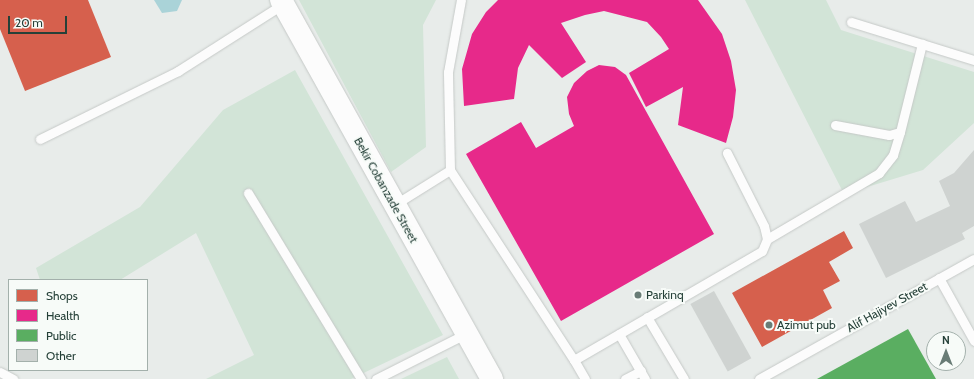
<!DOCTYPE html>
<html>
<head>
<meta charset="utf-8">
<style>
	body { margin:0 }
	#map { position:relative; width:974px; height:379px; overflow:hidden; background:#e8ecea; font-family:Cabin,sans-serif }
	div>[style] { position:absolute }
	.green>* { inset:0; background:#d2e4d7 }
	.water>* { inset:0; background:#aad3d8 }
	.shops>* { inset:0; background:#d6604d }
	.health>* { inset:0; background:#e7298a }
	.public>* { inset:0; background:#5aae61 }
	.building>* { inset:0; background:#cfd3d1; transform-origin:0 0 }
	.roads { filter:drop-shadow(0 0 1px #c5c9c7) drop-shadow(0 0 1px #c5c9c7) }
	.lane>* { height:9px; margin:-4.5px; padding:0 4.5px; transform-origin:4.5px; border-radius:4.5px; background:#fcfcfc }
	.secondary>* { height:22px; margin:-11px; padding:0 11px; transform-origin:11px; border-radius:11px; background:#fcfcfc }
	.dots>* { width:11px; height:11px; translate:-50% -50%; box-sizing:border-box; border:2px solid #f7fbf8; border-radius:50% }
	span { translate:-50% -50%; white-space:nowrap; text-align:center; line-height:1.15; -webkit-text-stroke:4px #f7fbf8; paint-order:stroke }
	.street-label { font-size:12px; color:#254038 }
	.poi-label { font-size:12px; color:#254038 }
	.left { translate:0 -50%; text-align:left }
	.legend { position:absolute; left:8px; top:279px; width:140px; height:92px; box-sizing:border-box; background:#f7fbf8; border:1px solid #a3b0ab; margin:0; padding:5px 7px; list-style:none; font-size:12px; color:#254038 }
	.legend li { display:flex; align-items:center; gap:8px; height:20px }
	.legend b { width:20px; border:1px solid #a3b0ab }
	.north { position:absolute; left:926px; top:331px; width:40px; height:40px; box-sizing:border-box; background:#f7fbf8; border:1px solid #a3b0ab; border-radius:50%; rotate:0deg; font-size:11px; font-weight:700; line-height:16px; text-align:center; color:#254038 }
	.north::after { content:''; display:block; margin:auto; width:14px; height:18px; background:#697c76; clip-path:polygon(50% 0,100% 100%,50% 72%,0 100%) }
	.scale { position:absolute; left:8px; top:16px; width:59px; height:18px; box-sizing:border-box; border:2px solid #254038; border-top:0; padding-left:5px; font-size:12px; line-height:14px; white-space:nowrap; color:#254038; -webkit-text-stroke:3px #f7fbf8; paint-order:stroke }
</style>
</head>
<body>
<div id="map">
	<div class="green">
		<div style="clip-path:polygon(299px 0,436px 0,423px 25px,426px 147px,391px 172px)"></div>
		<div style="clip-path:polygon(745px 0,826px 0,841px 30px,974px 72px,974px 123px,923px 170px,844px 194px)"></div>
		<div style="clip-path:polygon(295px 70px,443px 335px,351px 379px,206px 379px,254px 355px,196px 233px,120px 280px,40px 280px,36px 268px,140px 207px,223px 110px)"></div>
		<div style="clip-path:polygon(447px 357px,459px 379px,401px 379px)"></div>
	</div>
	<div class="water">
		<div style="clip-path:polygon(154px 0,182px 0,177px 11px,162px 13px)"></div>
	</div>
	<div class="shops">
		<div style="clip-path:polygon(0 0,88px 0,111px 57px,25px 91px,0 29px)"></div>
		<div style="clip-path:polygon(844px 231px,853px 248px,829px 262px,840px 281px,823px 290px,832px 308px,762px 347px,732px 293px)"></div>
	</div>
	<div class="health">
		<div style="clip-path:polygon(498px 0,698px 0,722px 34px,731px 61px,736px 90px,733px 117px,726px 143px,678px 125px,683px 87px,646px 107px,629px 73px,669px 49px,661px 37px,647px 22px,604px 11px,585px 15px,561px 23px,586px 62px,562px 78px,529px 45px,518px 68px,514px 99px,464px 106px,462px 69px,472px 34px,486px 12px)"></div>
		<div style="clip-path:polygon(599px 65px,615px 67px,626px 75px,714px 234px,561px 321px,466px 154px,521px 122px,536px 148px,574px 126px,569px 114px,567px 97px,574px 83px,587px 71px)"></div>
	</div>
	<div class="public">
		<div style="clip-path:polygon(908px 329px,936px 379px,817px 379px)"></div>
	</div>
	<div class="building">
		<div style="clip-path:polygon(974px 150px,974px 226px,962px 233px,965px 239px,886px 278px,859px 224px,905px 201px,916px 222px,950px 206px,939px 181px,954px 173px)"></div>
		<div style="left:714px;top:291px;width:77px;height:27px;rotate:61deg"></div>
	</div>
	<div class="roads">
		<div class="lane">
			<div style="left:851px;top:22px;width:129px;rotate:17.2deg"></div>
			<div style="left:835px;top:125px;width:55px;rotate:10.5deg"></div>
			<div style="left:889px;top:135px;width:11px;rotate:-15deg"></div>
			<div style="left:900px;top:132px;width:91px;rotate:-76deg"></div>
			<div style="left:40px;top:139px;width:154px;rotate:-26.2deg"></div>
			<div style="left:178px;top:71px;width:125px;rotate:-32.5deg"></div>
			<div style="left:450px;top:170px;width:227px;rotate:56.9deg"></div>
			<div style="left:574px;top:360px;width:217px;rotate:-30.1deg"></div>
			<div style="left:762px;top:251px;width:13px;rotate:-67deg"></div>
			<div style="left:767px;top:239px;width:13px;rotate:-103deg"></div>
			<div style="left:764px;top:226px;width:82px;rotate:-116.9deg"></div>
			<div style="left:248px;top:193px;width:218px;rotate:58.7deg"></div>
			<div style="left:394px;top:205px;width:66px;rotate:-32deg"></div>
			<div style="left:450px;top:170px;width:98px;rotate:-91.2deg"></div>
			<div style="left:448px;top:72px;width:73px;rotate:-79.8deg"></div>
			<div style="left:767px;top:239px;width:130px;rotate:-30.5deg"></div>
			<div style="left:879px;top:173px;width:23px;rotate:-52deg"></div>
			<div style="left:893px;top:155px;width:24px;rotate:-73deg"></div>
			<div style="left:939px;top:278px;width:72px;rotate:60.9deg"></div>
			<div style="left:647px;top:317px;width:72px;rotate:59.2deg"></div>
			<div style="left:619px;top:334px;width:52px;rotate:60deg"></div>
			<div style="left:574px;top:360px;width:22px;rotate:60deg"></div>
			<div style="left:0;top:372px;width:15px;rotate:28deg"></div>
			<div style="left:376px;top:379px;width:100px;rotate:-26.8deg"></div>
			<div style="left:625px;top:379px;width:18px;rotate:-27deg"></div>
			<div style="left:759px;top:379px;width:246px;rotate:-29.2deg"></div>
		</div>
		<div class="secondary">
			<div style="left:281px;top:0;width:434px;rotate:60.9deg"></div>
		</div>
	</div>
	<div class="dots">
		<div style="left:638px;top:295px;background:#697c76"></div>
		<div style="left:769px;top:325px;background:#697c76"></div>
	</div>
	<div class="street-label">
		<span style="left:386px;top:190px;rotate:61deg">Bekir Cobanzade Street</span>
		<span style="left:887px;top:307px;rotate:-29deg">Alif Hajiyev Street</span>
	</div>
	<div class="poi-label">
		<span class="left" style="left:646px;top:295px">Parkinq</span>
		<span class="left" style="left:777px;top:325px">Azimut pub</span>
	</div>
	<ul class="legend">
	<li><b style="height:11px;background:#d6604d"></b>Shops</li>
	<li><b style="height:11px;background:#e7298a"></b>Health</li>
	<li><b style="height:11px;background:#5aae61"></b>Public</li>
	<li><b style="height:11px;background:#cfd3d1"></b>Other</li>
	</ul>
	<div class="north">N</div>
	<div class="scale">20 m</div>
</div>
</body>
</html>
